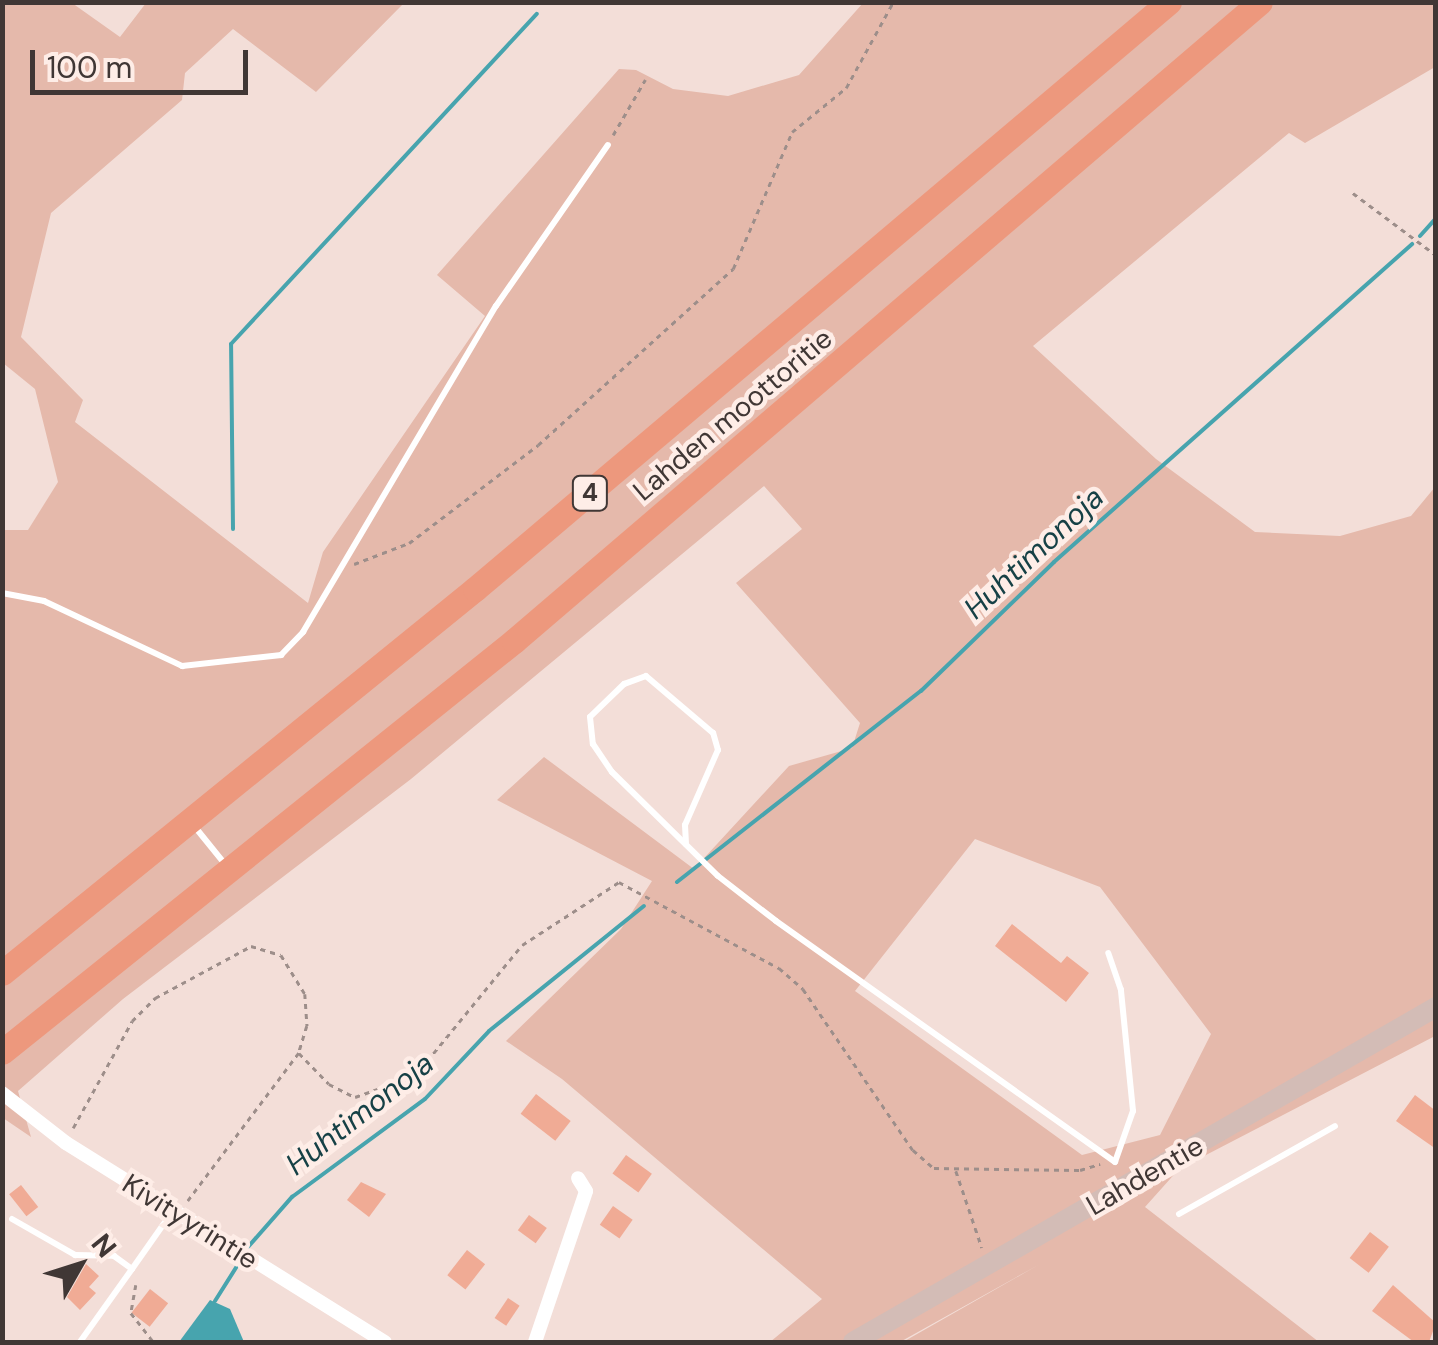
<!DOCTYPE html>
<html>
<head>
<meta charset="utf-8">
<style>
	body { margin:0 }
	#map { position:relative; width:1438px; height:1345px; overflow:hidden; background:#f3ded8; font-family:"DM Sans",sans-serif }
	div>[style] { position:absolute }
	.green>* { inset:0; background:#e5b9ab }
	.water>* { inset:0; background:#47a4ae }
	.stream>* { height:4px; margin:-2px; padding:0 2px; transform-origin:2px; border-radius:2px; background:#47a4ae }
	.building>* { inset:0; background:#f0ab95; transform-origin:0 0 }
	.path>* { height:2.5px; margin-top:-1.25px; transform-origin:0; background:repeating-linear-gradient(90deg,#9d8e8a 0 5px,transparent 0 10px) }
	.lane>* { height:6px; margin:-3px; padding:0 3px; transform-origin:3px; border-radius:3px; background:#fff }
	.street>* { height:14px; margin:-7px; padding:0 7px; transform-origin:7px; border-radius:7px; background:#fff }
	.secondary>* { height:20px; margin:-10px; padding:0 10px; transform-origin:10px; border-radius:10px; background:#d3bcb6 }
	.highway>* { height:25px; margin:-12.5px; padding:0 12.5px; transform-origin:12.5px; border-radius:12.5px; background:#ed987d }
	span { translate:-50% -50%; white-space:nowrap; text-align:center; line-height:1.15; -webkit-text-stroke:9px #feede7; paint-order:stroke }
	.shield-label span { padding:2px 8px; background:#feede7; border:2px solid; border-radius:8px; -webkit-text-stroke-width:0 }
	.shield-label { font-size:25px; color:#403735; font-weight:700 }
	.street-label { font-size:28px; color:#403735 }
	.water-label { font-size:30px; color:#164146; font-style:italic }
	.frame { position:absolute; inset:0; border:5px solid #403735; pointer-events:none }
	.north { position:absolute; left:30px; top:1215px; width:100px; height:100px; -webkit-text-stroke:8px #feede7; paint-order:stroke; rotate:51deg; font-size:28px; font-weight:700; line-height:40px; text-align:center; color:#403735 }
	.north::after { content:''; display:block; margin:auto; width:35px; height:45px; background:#403735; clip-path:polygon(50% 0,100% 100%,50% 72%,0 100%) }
	.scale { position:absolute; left:30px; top:50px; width:218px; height:45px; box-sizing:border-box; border:5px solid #403735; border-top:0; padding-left:12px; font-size:30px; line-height:35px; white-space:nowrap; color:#403735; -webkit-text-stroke:8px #feede7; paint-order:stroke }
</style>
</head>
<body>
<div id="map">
	<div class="green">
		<div style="clip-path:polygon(evenodd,2px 3px,72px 3px,120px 37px,146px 3px,404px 3px,316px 92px,233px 29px,185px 73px,182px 100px,51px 213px,21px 337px,83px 400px,75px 422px,308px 603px,323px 552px,485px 316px,437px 275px,619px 69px,636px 70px,673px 89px,728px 96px,799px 75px,863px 3px,1435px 3px,1435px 67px,1305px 143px,1289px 133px,1033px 346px,1156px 459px,1255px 532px,1340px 536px,1411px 516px,1435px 487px,1435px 1036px,1179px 1169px,1145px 1207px,1319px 1342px,903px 1342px,1040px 1264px,900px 1342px,770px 1342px,822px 1299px,562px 1079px,506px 1041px,621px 929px,652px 881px,497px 800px,544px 757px,694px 869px,789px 766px,852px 748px,860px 723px,736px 583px,802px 529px,764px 486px,411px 779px,123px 999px,18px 1091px,31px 1137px,3px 1118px,3px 530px,28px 530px,58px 482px,35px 389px,3px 363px,2px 3px,975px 839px,1100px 887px,1211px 1034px,1160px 1135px,1082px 1155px,855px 991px,975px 839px)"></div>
	</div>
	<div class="water">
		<div style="clip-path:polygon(210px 1300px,230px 1309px,244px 1342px,179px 1342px)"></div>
	</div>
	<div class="stream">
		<div style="left:1420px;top:236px;width:24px;rotate:-48deg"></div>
		<div style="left:233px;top:529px;width:185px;rotate:-90.6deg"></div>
		<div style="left:231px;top:344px;width:450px;rotate:-47.2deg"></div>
		<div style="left:677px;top:882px;width:310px;rotate:-38.1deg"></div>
		<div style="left:921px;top:691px;width:185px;rotate:-44.1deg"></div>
		<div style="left:1054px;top:562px;width:479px;rotate:-41.6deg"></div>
		<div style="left:248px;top:1247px;width:67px;rotate:-48.7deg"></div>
		<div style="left:292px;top:1197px;width:165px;rotate:-36.4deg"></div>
		<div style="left:425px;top:1099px;width:93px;rotate:-46.7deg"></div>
		<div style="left:489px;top:1031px;width:199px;rotate:-38.9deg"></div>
		<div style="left:215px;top:1301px;width:41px;rotate:-57.8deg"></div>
	</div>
	<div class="building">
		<div style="clip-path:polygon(1012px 924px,1061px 963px,1067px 956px,1089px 973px,1066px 1002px,995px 946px)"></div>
		<div style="left:536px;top:1094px;width:44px;height:25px;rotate:38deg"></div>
		<div style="clip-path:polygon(1415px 1095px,1436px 1111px,1436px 1149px,1396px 1121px)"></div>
		<div style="left:626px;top:1155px;width:32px;height:23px;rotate:36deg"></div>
		<div style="clip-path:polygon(361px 1182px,386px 1194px,369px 1217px,347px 1200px)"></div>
		<div style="left:21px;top:1185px;width:28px;height:15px;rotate:52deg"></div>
		<div style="left:613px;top:1206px;width:24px;height:23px;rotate:35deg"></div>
		<div style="left:529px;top:1215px;width:22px;height:19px;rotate:36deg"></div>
		<div style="left:1370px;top:1232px;width:24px;height:33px;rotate:38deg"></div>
		<div style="left:467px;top:1250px;width:23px;height:32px;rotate:38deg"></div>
		<div style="clip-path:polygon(86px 1264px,99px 1276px,89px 1287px,96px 1293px,80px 1310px,67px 1297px)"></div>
		<div style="clip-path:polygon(1393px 1285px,1436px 1323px,1429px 1342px,1414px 1342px,1372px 1311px)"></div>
		<div style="left:150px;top:1289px;width:23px;height:30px;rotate:38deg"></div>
		<div style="left:508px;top:1298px;width:14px;height:24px;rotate:34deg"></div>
	</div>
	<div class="path">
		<div style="left:613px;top:135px;width:64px;rotate:-59.8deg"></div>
		<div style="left:1353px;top:193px;width:104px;rotate:36.8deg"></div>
		<div style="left:354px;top:564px;width:59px;rotate:-20.9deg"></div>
		<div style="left:409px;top:543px;width:162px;rotate:-37.2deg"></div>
		<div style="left:538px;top:445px;width:263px;rotate:-42.1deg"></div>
		<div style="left:733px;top:269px;width:149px;rotate:-66.7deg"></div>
		<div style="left:792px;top:132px;width:70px;rotate:-39.2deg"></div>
		<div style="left:846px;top:88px;width:98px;rotate:-61.3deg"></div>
		<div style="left:299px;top:1053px;width:43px;rotate:45.9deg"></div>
		<div style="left:329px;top:1084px;width:29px;rotate:27deg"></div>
		<div style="left:355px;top:1097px;width:45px;rotate:-19.7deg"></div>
		<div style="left:397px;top:1082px;width:37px;rotate:-35deg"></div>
		<div style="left:427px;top:1061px;width:150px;rotate:-50.7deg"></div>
		<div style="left:522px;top:945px;width:116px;rotate:-33deg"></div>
		<div style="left:619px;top:882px;width:182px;rotate:28.3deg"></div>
		<div style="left:779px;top:968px;width:32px;rotate:41deg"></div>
		<div style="left:803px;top:989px;width:195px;rotate:55.7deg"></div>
		<div style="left:913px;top:1150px;width:28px;rotate:41deg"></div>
		<div style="left:934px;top:1168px;width:146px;rotate:0.8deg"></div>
		<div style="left:1080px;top:1170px;width:21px;rotate:-17deg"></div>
		<div style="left:73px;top:1128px;width:122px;rotate:-61.1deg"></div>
		<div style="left:132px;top:1021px;width:33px;rotate:-45deg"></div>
		<div style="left:155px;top:998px;width:109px;rotate:-28.4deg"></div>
		<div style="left:251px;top:946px;width:31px;rotate:17deg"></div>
		<div style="left:281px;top:955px;width:46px;rotate:58.4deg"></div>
		<div style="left:305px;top:994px;width:32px;rotate:86deg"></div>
		<div style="left:307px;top:1026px;width:28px;rotate:107deg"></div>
		<div style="left:299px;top:1053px;width:185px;rotate:126.9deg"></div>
		<div style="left:956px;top:1171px;width:81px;rotate:71.3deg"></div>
		<div style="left:136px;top:1285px;width:28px;rotate:100deg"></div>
		<div style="left:131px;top:1313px;width:37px;rotate:52deg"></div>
	</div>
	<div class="lane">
		<div style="left:2px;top:593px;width:43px;rotate:10.8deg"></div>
		<div style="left:44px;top:601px;width:153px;rotate:25.2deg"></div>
		<div style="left:182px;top:666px;width:100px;rotate:-6.3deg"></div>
		<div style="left:281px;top:655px;width:32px;rotate:-46deg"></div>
		<div style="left:303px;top:632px;width:379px;rotate:-59.4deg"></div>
		<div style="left:496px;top:306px;width:196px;rotate:-55.2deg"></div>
		<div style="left:195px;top:827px;width:48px;rotate:51deg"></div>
		<div style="left:686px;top:844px;width:19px;rotate:-93deg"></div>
		<div style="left:685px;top:825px;width:82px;rotate:-66.3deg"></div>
		<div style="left:718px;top:750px;width:18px;rotate:-106deg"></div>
		<div style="left:713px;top:733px;width:88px;rotate:-139.6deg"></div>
		<div style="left:646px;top:676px;width:23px;rotate:160deg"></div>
		<div style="left:624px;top:684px;width:47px;rotate:135.9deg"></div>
		<div style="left:590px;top:717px;width:27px;rotate:84deg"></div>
		<div style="left:593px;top:744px;width:34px;rotate:56deg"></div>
		<div style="left:612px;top:772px;width:148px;rotate:44.5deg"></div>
		<div style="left:718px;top:876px;width:73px;rotate:37.8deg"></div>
		<div style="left:776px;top:921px;width:416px;rotate:35.4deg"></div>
		<div style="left:1115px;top:1162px;width:54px;rotate:-70.6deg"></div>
		<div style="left:1133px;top:1111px;width:122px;rotate:-95.7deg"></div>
		<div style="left:1121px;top:990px;width:39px;rotate:-109deg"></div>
		<div style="left:1179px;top:1214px;width:179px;rotate:-29.4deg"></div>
		<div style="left:12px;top:1219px;width:73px;rotate:29.7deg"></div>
		<div style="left:75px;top:1255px;width:39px;rotate:1deg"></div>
		<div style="left:114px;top:1256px;width:22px;rotate:36deg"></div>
		<div style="left:132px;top:1269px;width:90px;rotate:125.5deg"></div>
		<div style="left:132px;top:1269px;width:70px;rotate:-54.9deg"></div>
	</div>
	<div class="street">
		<div style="left:2px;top:1093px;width:81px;rotate:38deg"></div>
		<div style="left:66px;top:1143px;width:376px;rotate:32deg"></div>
		<div style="left:535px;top:1342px;width:159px;rotate:-71.3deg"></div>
		<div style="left:586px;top:1191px;width:15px;rotate:-122deg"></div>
	</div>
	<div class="secondary">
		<div style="left:853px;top:1342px;width:672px;rotate:-29.88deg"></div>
	</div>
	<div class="highway">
		<div style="left:2px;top:973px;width:609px;rotate:-39.07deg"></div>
		<div style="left:475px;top:589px;width:909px;rotate:-40.23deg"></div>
		<div style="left:2px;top:1052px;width:657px;rotate:-38.76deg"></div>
		<div style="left:514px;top:641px;width:982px;rotate:-40.58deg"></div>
	</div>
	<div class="shield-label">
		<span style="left:590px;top:493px">4</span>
	</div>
	<div class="street-label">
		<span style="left:733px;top:415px;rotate:-40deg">Lahden moottoritie</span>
		<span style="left:1145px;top:1176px;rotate:-30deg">Lahdentie</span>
		<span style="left:190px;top:1222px;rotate:32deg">Kivityyrintie</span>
	</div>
	<div class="water-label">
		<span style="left:1034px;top:553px;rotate:-43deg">Huhtimonoja</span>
		<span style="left:360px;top:1114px;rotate:-38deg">Huhtimonoja</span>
	</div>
	<div class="frame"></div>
	<div class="north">N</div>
	<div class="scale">100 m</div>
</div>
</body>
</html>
